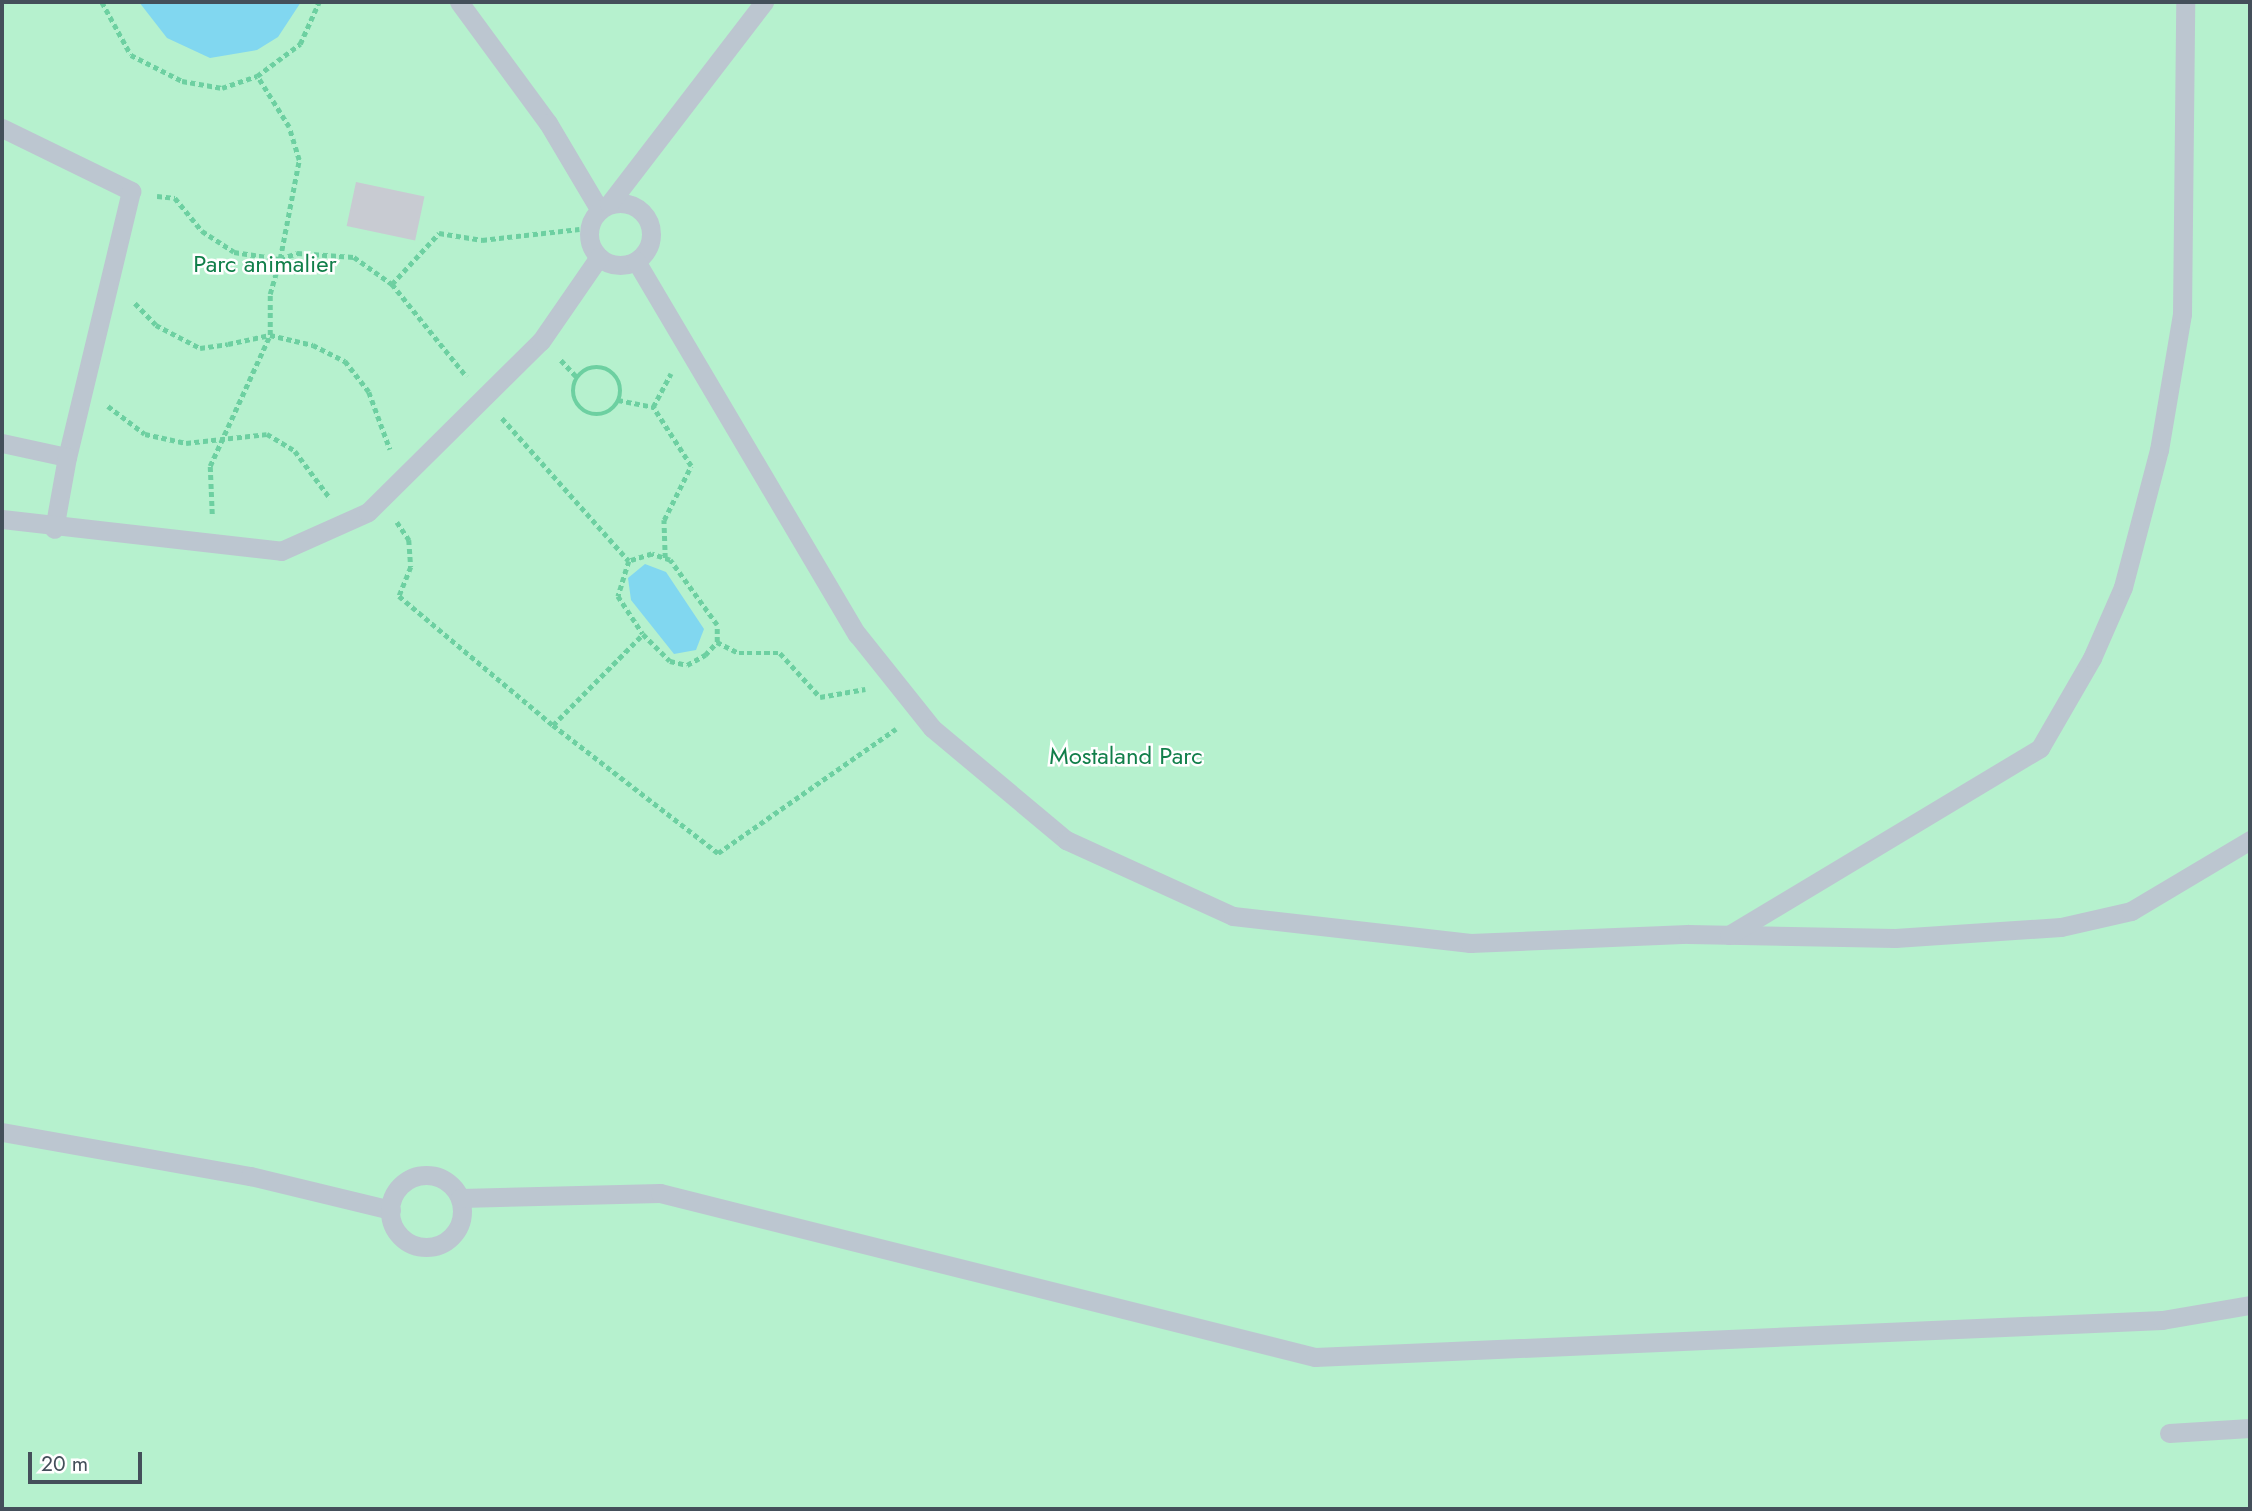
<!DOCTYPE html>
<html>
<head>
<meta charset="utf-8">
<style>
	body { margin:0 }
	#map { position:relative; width:2252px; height:1511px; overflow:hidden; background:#efecec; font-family:Jost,sans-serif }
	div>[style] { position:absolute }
	.green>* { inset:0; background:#b6f1ce; transform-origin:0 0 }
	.water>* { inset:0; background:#81d7f0 }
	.building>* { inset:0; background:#c8cbd2; transform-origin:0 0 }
	.path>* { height:4.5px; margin-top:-2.25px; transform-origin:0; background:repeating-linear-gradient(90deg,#6dd0a1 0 5px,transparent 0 8.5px) }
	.path>.ring { margin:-2.25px; padding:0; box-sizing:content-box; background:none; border:4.5px solid #6dd0a1; border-radius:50% }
	.lane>* { height:19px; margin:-9.5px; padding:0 9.5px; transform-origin:9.5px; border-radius:9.5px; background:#bcc6d0 }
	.lane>.ring { margin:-9.5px; padding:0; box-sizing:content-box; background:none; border:19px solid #bcc6d0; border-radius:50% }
	span { translate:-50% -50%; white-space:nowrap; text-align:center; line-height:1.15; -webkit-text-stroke:5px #fff; paint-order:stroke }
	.park-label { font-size:24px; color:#117f4a }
	.frame { position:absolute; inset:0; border:4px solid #444f5a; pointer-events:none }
	.scale { position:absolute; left:28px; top:1452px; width:114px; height:32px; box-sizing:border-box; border:4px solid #444f5a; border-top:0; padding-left:9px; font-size:21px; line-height:24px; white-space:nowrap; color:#444f5a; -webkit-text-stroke:5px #fff; paint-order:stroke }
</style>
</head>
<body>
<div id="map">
	<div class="green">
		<div style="left:2px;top:2px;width:2248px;height:1507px"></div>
	</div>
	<div class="water">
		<div style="clip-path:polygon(139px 2px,301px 2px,278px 37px,257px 50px,210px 58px,167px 38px)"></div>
		<div style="clip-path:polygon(645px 564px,666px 572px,704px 629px,696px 650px,674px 654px,631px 600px,628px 578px)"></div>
	</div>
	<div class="building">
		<div style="left:356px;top:182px;width:70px;height:45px;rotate:12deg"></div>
	</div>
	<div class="path">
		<div style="left:102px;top:2px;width:60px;rotate:61.3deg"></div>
		<div style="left:131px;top:55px;width:57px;rotate:27deg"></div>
		<div style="left:182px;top:81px;width:41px;rotate:9.9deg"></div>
		<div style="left:222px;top:88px;width:37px;rotate:-19deg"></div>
		<div style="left:257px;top:76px;width:54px;rotate:-36.7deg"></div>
		<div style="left:300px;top:44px;width:46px;rotate:-65.7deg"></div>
		<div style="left:157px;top:196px;width:18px;rotate:6deg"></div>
		<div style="left:175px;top:198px;width:43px;rotate:50.7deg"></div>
		<div style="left:202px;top:231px;width:38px;rotate:33deg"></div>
		<div style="left:234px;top:252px;width:47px;rotate:8.7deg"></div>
		<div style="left:280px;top:259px;width:101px;rotate:-79.1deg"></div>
		<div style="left:299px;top:160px;width:34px;rotate:-107deg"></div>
		<div style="left:289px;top:127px;width:60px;rotate:-122.1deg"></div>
		<div style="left:392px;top:284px;width:119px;rotate:51.1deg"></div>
		<div style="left:135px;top:303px;width:30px;rotate:46deg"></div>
		<div style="left:156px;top:325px;width:50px;rotate:27.6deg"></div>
		<div style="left:200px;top:348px;width:28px;rotate:-8deg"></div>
		<div style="left:228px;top:344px;width:43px;rotate:-12.1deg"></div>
		<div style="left:270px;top:335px;width:41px;rotate:-90deg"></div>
		<div style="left:270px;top:294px;width:36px;rotate:-74deg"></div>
		<div style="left:280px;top:259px;width:18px;rotate:-19deg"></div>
		<div style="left:297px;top:253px;width:57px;rotate:4deg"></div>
		<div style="left:354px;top:257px;width:47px;rotate:35.4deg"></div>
		<div style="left:392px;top:284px;width:69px;rotate:-47.3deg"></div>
		<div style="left:439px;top:233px;width:44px;rotate:9.2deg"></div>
		<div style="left:482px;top:240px;width:98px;rotate:-6.5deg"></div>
		<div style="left:561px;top:360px;width:23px;rotate:47deg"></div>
		<div class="ring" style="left:573px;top:367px;width:43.5px;height:43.5px"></div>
		<div style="left:618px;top:400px;width:36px;rotate:11deg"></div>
		<div style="left:108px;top:406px;width:46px;rotate:37.1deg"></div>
		<div style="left:145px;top:434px;width:42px;rotate:12.4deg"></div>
		<div style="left:186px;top:443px;width:81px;rotate:-6.3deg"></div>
		<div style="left:267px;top:434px;width:33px;rotate:31deg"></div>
		<div style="left:295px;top:451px;width:59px;rotate:53.3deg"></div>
		<div style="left:502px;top:418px;width:191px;rotate:48.4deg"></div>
		<div style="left:629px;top:561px;width:37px;rotate:107deg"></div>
		<div style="left:618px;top:596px;width:45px;rotate:56.7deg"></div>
		<div style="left:643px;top:634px;width:38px;rotate:45deg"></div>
		<div style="left:670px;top:661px;width:17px;rotate:13deg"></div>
		<div style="left:687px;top:665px;width:21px;rotate:-29deg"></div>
		<div style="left:705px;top:655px;width:18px;rotate:-47deg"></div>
		<div style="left:717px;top:642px;width:17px;rotate:-90deg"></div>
		<div style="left:717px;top:625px;width:80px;rotate:-125.9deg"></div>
		<div style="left:670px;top:560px;width:19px;rotate:-162deg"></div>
		<div style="left:652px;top:554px;width:24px;rotate:163deg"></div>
		<div style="left:212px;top:514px;width:48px;rotate:-92.4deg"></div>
		<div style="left:210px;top:466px;width:144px;rotate:-65.4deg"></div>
		<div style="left:270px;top:335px;width:44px;rotate:13.1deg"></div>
		<div style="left:313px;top:345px;width:36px;rotate:27deg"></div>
		<div style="left:345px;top:361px;width:39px;rotate:52deg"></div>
		<div style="left:369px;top:392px;width:61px;rotate:69.8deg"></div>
		<div style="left:397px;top:522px;width:22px;rotate:56deg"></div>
		<div style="left:409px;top:540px;width:27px;rotate:86deg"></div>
		<div style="left:411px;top:567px;width:31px;rotate:112deg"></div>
		<div style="left:399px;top:596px;width:201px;rotate:40deg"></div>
		<div style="left:553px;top:725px;width:128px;rotate:-45.3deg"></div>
		<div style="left:665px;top:558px;width:38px;rotate:-92deg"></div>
		<div style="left:664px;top:520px;width:60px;rotate:-63.4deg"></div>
		<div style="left:691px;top:466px;width:70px;rotate:-122.8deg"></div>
		<div style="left:653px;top:407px;width:38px;rotate:-62deg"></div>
		<div style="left:717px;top:642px;width:25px;rotate:27deg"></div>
		<div style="left:739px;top:653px;width:41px"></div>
		<div style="left:780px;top:653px;width:59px;rotate:47.7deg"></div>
		<div style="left:820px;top:697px;width:46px;rotate:-10.1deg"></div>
		<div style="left:553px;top:725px;width:209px;rotate:37.8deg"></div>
		<div style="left:718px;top:853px;width:217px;rotate:-34.9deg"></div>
	</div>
	<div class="lane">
		<div style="left:459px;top:2px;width:150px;rotate:53.7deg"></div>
		<div style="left:548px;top:123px;width:100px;rotate:59.3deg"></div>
		<div style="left:2px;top:128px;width:144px;rotate:26deg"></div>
		<div style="left:131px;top:191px;width:274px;rotate:103.5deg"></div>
		<div class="ring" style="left:589px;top:203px;width:43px;height:43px"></div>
		<div style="left:609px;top:204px;width:255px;rotate:-52.5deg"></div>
		<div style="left:636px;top:261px;width:434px;rotate:59.4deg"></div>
		<div style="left:857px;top:634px;width:120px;rotate:51.4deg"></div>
		<div style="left:932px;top:728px;width:175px;rotate:39.9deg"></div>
		<div style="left:1066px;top:840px;width:183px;rotate:24.5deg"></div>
		<div style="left:1233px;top:916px;width:239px;rotate:6.5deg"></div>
		<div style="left:1470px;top:943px;width:218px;rotate:-2.4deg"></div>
		<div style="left:1688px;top:934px;width:207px;rotate:1.1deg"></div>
		<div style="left:1895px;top:938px;width:166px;rotate:-3.8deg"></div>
		<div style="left:2061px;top:927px;width:72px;rotate:-12.9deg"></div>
		<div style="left:2131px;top:911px;width:139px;rotate:-30.8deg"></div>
		<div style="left:2px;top:443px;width:66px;rotate:12.2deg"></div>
		<div style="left:67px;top:457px;width:73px;rotate:100.2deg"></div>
		<div style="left:2px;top:519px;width:281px;rotate:6.5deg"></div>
		<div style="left:281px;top:551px;width:95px;rotate:-24.1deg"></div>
		<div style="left:368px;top:512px;width:243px;rotate:-44.7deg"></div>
		<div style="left:541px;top:341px;width:102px;rotate:-55.4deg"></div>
		<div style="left:1729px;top:935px;width:363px;rotate:-31deg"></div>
		<div style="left:2040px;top:748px;width:104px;rotate:-60deg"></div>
		<div style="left:2092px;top:658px;width:77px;rotate:-66.4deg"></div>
		<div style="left:2123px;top:587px;width:142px;rotate:-75.3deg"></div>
		<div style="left:2159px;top:450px;width:138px;rotate:-80.4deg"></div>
		<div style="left:2182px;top:314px;width:312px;rotate:-89.4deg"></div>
		<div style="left:2px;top:1132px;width:252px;rotate:10.1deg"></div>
		<div style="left:250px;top:1176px;width:145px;rotate:13.6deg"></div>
		<div class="ring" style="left:390px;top:1175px;width:53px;height:53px"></div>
		<div style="left:460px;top:1198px;width:200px;rotate:-1.4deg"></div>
		<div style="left:660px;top:1193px;width:675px;rotate:14.06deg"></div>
		<div style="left:1315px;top:1357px;width:848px;rotate:-2.5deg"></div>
		<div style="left:2162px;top:1320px;width:89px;rotate:-9.7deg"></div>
		<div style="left:2169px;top:1433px;width:81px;rotate:-3.5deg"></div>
	</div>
	<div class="park-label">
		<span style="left:265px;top:264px">Parc animalier</span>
		<span style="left:1126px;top:756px">Mostaland Parc</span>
	</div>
	<div class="frame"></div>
	<div class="scale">20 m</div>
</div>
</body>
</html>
